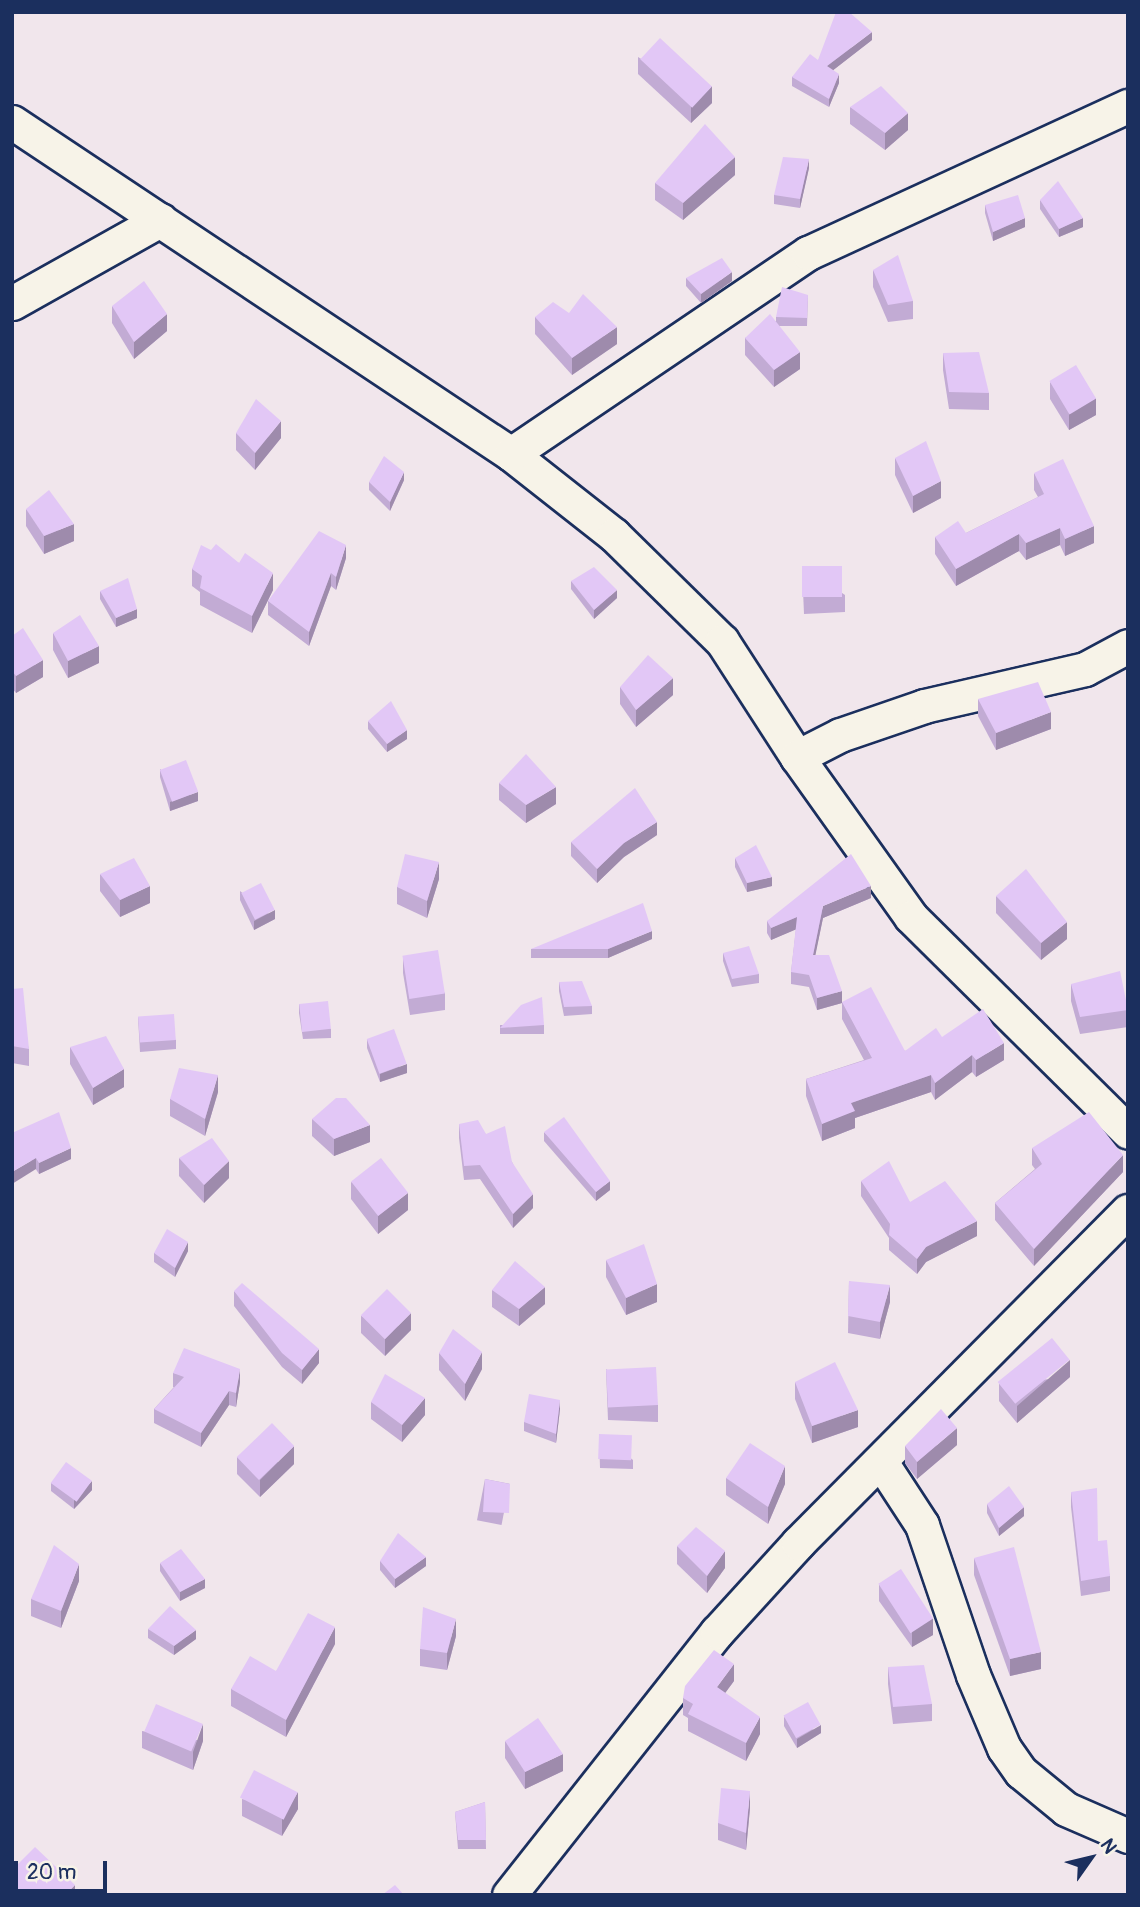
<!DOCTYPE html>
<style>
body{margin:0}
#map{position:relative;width:1140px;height:1907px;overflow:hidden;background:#f1e6ec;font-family:Pangolin,sans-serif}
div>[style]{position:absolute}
.roads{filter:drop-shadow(2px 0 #1b2f5e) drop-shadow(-2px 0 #1b2f5e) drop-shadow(0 2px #1b2f5e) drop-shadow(0 -2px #1b2f5e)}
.minor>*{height:33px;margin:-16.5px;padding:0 16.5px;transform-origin:16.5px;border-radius:16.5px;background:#f7f3e8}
.wall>*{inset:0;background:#c2abd4;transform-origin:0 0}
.shaded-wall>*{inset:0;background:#9e8bac}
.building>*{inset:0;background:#e2c7f6;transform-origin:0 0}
span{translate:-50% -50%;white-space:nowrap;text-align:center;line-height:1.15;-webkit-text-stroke:5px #f7f3e8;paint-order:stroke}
.frame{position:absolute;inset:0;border:14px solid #1b2f5e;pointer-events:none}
.north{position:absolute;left:1056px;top:1823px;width:70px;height:70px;-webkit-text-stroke:5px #f7f3e8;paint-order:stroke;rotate:56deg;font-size:19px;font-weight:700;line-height:28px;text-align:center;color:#1b2f5e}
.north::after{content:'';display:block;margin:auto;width:24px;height:32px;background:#1b2f5e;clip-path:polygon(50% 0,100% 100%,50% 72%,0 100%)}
.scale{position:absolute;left:14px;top:1861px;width:93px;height:32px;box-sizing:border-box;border:4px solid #1b2f5e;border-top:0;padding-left:9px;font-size:21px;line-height:24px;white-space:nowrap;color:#1b2f5e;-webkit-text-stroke:5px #f7f3e8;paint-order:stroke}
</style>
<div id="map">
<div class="roads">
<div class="minor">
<i style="left:12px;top:122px;width:599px;rotate:33.64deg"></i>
<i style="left:511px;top:454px;width:131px;rotate:38.2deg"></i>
<i style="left:614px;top:535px;width:151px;rotate:44.5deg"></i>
<i style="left:722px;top:641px;width:138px;rotate:57.1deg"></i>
<i style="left:797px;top:757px;width:196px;rotate:54.5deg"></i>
<i style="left:911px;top:917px;width:305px;rotate:44.7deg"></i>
<i style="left:12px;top:303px;width:170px;rotate:-29.3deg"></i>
<i style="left:511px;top:454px;width:359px;rotate:-34.1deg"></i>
<i style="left:808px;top:253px;width:352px;rotate:-24.7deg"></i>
<i style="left:797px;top:757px;width:48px;rotate:-27.1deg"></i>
<i style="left:840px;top:735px;width:89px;rotate:-19deg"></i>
<i style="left:924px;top:706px;width:165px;rotate:-12.9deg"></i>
<i style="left:1085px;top:669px;width:49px;rotate:-28.1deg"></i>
<i style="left:881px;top:1462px;width:75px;rotate:56.9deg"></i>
<i style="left:922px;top:1525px;width:158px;rotate:71.2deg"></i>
<i style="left:973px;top:1675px;width:79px;rotate:67deg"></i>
<i style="left:1004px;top:1748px;width:29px;rotate:55deg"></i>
<i style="left:1021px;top:1772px;width:58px;rotate:39.4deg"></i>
<i style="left:1066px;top:1809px;width:68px;rotate:23.5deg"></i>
<i style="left:509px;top:1895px;width:335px;rotate:-51.7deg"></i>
<i style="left:717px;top:1632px;width:120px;rotate:-47.7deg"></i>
<i style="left:798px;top:1543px;width:468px;rotate:-45.2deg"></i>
</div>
</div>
<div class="wall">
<i style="clip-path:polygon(872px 40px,833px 70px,839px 83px,829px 107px,792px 86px,792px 77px,818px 60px)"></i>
<i style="clip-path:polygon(638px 57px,712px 103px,691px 123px,638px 74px)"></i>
<i style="clip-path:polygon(850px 107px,908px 130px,885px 150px,850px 124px)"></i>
<i style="clip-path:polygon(809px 168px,800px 208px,774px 204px,774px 195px)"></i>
<i style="clip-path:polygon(735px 175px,683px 220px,655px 200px,655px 183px)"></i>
<i style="clip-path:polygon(1040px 200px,1083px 227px,1059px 237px,1040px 209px)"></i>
<i style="clip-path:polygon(985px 205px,1025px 227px,993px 241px,985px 213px)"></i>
<i style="clip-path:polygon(873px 270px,913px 301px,913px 319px,888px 322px,873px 287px)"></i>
<i style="clip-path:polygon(686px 278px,732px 281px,701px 303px,686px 286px)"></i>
<i style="clip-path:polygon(808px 295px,807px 326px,779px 326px,800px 369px,774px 387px,745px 355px,745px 338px,776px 321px,776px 317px)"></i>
<i style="clip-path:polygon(112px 306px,167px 331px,134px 359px,112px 323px)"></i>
<i style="clip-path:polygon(569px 313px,617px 344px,572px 375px,535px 334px,535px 317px)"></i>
<i style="clip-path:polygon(943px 353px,989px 393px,989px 410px,949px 409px,943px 370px)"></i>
<i style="clip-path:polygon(1050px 382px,1096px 415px,1069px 430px,1050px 399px)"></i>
<i style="clip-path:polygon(236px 433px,281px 438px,255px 470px,236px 450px)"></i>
<i style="clip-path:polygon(895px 458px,941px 498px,913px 513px,895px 475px)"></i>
<i style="clip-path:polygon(1034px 473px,1094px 543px,1065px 556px,1060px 545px,1026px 560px,1019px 551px,956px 586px,935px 554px,935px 537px,966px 533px,1038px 497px,1034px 490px)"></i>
<i style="clip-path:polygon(404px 480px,390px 511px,369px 490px,369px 482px)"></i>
<i style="clip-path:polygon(26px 509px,74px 541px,44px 554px,26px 526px)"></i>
<i style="clip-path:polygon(211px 550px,239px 563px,273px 590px,252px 633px,200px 605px,200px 592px,192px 586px,192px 569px)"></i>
<i style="clip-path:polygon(346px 558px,336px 590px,331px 586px,309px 646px,268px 615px,268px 601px)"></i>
<i style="clip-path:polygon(802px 566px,845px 595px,845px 612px,804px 614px)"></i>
<i style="clip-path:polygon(571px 581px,617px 598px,594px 619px,571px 589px)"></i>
<i style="clip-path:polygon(100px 591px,137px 618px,116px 627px,100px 599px)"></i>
<i style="clip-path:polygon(53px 633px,99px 663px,68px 678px,53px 650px)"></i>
<i style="clip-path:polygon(12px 636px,43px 677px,16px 693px,12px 688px)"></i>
<i style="clip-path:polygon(620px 687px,673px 695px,636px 727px,620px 704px)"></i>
<i style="clip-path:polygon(978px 699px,1051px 729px,996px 750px,978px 716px)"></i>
<i style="clip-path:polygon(368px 721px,407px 739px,387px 752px,368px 729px)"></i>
<i style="clip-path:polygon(160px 769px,198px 801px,170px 811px,160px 777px)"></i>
<i style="clip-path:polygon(499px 783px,556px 804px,526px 823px,499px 800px)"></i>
<i style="clip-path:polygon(657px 835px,624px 857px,597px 883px,571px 856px,571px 842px)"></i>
<i style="clip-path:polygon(735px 858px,772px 886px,747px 892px,735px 867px)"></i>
<i style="clip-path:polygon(100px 874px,150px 903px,120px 917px,100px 891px)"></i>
<i style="clip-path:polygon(439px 879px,427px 918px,397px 904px,397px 887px)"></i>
<i style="clip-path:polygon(240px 891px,275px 919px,254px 930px,240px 900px)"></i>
<i style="clip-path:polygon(996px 896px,1067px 939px,1041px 960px,996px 913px)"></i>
<i style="clip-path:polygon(871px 898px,823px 918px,815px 955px,842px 1003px,817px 1010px,809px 987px,791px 984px,791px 972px,796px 929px,771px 940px,767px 933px,767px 921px)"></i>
<i style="clip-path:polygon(652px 939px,608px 958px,531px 958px,531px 949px)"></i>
<i style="clip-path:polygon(723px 953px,759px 974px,759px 983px,732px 987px,723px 961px)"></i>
<i style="clip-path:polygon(403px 956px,445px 993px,445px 1010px,410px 1015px,403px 973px)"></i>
<i style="clip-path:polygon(559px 982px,592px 1006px,592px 1014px,564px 1016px,559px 991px)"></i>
<i style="clip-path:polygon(1071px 984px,1128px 1006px,1128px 1027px,1080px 1034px,1071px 1001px)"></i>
<i style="clip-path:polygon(12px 989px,29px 1049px,29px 1066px,12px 1063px)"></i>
<i style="clip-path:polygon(842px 1002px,905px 1051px,942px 1037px,1004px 1060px,976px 1077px,972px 1072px,935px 1100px,931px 1092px,855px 1118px,855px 1128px,822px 1141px,806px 1096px,806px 1079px,864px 1060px,842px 1019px)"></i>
<i style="clip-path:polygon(299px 1004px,331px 1029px,331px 1038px,303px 1039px,299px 1013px)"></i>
<i style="clip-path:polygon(138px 1017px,176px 1040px,176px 1049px,140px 1052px)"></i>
<i style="left:544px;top:1025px;width:9px;height:44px;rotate:90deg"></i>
<i style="clip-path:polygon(367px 1039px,407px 1073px,380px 1082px,367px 1048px)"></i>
<i style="clip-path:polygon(70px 1047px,124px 1087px,93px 1105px,70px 1064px)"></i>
<i style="clip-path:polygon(218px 1092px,205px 1136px,170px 1116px,170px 1099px)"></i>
<i style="clip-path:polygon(312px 1119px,370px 1142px,334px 1156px,312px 1136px)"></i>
<i style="clip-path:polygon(459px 1124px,486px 1134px,512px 1162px,533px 1208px,513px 1228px,480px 1179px,464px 1180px,459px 1138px)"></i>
<i style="clip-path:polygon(544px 1132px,610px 1190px,596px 1201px,544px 1141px)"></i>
<i style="clip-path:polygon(12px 1133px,71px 1159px,39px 1174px)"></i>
<i style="clip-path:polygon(1032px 1148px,1123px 1172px,1034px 1266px,995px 1220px,995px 1203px,1035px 1169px,1032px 1165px)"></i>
<i style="clip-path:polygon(179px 1158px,229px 1178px,204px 1203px,179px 1176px)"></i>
<i style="clip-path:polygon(861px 1181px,910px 1202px,977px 1236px,926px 1262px,917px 1274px,889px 1250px,889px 1238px,861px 1196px)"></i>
<i style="clip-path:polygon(351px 1182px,408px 1210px,378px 1234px,351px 1199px)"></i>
<i style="clip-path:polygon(188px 1251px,175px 1277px,154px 1262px,154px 1253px)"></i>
<i style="clip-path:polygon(606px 1260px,657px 1302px,626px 1315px,606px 1277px)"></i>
<i style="clip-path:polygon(849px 1281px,890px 1302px,880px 1339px,848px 1333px)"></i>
<i style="clip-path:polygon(492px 1290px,545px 1304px,519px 1326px,492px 1307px)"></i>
<i style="clip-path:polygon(234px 1291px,319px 1363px,302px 1384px,282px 1367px,234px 1306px)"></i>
<i style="clip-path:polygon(361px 1316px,411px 1330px,385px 1356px,361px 1333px)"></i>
<i style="clip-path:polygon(439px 1353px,482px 1369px,465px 1401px,439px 1370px)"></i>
<i style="clip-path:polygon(606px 1369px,658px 1405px,658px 1422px,608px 1420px)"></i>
<i style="clip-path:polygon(173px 1373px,240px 1382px,236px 1407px,229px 1405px,201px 1447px,154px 1423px,154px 1409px,174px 1387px,173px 1387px)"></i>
<i style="clip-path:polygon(1070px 1377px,1017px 1423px,999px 1401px,999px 1384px)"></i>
<i style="clip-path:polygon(795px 1382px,858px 1427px,812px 1443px,795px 1399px)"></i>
<i style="clip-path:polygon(371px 1402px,425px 1415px,402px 1442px,371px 1419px)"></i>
<i style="clip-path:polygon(560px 1409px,556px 1443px,524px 1431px,524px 1422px)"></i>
<i style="clip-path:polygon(599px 1434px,633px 1460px,633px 1469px,600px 1468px)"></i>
<i style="clip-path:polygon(957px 1445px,917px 1479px,905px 1463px,905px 1446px)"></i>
<i style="clip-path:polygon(237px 1457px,294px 1464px,260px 1497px,237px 1474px)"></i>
<i style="clip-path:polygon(726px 1478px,785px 1484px,768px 1524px,726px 1495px)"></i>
<i style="left:485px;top:1479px;width:25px;height:42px;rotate:11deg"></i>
<i style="clip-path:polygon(51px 1483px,92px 1490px,74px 1509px,51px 1491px)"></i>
<i style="clip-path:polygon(1071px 1492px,1098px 1541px,1110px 1576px,1110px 1591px,1081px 1596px,1071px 1507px)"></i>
<i style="clip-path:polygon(987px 1504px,1024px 1516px,999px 1536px,987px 1513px)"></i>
<i style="clip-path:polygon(677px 1546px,725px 1568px,707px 1593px,677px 1564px)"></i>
<i style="clip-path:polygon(974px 1558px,1041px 1669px,1010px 1676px,974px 1575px)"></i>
<i style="clip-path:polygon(380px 1561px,426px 1566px,395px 1588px,380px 1570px)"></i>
<i style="clip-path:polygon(160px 1563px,205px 1588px,180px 1601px,160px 1571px)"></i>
<i style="clip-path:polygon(79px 1581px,61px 1628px,31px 1616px,31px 1599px)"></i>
<i style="clip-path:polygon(879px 1584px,933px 1635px,912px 1647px,879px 1601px)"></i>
<i style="clip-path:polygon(148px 1629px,196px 1639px,174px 1655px,148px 1638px)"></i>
<i style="clip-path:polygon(456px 1636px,447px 1670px,420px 1666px,420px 1649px)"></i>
<i style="clip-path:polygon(335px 1644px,286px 1737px,231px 1706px,231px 1689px,276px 1671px)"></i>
<i style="clip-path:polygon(888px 1667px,932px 1704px,932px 1721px,893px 1724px,888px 1684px)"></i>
<i style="clip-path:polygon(734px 1681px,725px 1693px,760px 1734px,746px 1761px,688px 1731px,688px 1718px,683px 1715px,683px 1698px)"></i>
<i style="clip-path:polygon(784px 1717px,821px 1733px,797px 1748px,784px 1726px)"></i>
<i style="clip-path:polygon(142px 1731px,203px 1741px,193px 1770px,142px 1748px)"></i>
<i style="clip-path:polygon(505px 1741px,563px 1771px,525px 1789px,505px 1758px)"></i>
<i style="clip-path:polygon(242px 1799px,298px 1809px,282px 1836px,242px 1816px)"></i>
<i style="clip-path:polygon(485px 1802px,486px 1849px,458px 1849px,455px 1812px)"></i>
<i style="clip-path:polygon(750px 1808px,746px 1850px,718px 1840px,718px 1823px)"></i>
</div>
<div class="shaded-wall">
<i style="clip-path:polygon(872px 32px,872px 40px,827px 75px,827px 66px)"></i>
<i style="clip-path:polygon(839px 74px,839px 83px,829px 107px,829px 99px)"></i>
<i style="clip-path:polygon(712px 86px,712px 103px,691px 123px,691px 106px)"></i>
<i style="clip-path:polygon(908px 113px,908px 130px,885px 150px,885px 133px)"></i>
<i style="clip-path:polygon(735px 157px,735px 175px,683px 220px,683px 203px)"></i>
<i style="clip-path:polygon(809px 159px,809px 168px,800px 208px,800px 199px)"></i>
<i style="clip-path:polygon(1025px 218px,1025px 227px,993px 241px,993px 232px)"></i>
<i style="clip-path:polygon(1083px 218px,1083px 227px,1059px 237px,1059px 229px)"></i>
<i style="clip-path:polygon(732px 272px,732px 281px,701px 303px,701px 294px)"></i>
<i style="clip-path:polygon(167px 314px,167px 331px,134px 359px,134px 342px)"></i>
<i style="clip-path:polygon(617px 327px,617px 344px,572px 375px,572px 358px)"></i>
<i style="clip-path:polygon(800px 352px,800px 369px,774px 387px,774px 370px)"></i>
<i style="clip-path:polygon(1096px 398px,1096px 415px,1069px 430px,1069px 413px)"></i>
<i style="clip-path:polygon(281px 421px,281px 438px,255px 470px,255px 453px)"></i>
<i style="clip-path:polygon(404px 472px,404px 480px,390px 511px,390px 502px)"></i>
<i style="clip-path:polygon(941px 481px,941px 498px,913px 513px,913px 496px)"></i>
<i style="clip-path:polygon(74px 524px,74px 541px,44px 554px,44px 536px)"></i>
<i style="clip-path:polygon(1094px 526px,1094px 543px,1065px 556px,1065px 539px)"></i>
<i style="clip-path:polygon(1060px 528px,1060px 545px,1026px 560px,1026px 543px)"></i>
<i style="clip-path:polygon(1019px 534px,1019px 551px,956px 586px,956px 569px)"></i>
<i style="clip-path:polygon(346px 545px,346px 558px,336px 590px,336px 577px)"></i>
<i style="clip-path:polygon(273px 573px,273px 590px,252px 633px,252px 616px)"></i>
<i style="clip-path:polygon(331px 573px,331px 586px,309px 646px,309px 632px)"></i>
<i style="clip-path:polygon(617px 590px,617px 598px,594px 619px,594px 610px)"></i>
<i style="clip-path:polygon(137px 609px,137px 618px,116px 627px,116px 618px)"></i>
<i style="clip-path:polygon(99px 646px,99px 663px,68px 678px,68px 661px)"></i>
<i style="clip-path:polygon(43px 660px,43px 677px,16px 693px,16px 676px)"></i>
<i style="clip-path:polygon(673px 678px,673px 695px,636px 727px,636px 710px)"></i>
<i style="clip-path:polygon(1051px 712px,1051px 729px,996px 750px,996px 733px)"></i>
<i style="clip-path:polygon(407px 730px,407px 739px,387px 752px,387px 744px)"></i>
<i style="clip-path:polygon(556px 787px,556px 804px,526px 823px,526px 805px)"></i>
<i style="clip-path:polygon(198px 792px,198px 801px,170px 811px,170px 802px)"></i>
<i style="clip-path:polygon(657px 822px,657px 835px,624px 857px,597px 883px,597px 869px,624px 843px)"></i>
<i style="clip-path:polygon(439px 862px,439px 879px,427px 918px,427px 901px)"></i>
<i style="clip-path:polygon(772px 877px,772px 886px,747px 892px,747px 883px)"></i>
<i style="clip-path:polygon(150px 886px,150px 903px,120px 917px,120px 900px)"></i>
<i style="clip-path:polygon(871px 886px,871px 898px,823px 918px,813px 967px,813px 955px,823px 906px)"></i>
<i style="clip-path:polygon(275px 910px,275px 919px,254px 930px,254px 921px)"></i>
<i style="clip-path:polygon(797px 917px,797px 929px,771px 940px,771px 928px)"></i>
<i style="clip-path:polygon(1067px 922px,1067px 939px,1041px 960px,1041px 943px)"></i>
<i style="clip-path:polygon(652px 931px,652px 939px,608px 958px,608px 949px)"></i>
<i style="clip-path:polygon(842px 991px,842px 1003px,817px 1010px,817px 998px)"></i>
<i style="clip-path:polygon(1004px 1043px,1004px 1060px,976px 1077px,976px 1060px)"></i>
<i style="clip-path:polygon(972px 1055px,972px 1072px,935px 1100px,935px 1083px)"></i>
<i style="clip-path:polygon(407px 1064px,407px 1073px,380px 1082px,380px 1074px)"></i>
<i style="clip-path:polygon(124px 1069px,124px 1087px,93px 1105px,93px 1088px)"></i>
<i style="clip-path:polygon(218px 1075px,218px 1092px,205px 1136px,205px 1119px)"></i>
<i style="clip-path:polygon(931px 1075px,931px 1092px,855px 1118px,855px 1128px,822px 1141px,822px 1124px,851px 1103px)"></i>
<i style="clip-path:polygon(370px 1125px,370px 1142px,334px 1156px,334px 1139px)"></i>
<i style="clip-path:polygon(71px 1148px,71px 1159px,39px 1174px,39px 1163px)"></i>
<i style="clip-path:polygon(1123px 1155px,1123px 1172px,1034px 1266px,1034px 1249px)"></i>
<i style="clip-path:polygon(36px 1158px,36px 1169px,12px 1184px,12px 1172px)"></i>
<i style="clip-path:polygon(229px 1161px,229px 1178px,204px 1203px,204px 1185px)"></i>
<i style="clip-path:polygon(610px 1181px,610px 1190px,596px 1201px,596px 1192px)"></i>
<i style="clip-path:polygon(408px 1193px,408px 1210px,378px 1234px,378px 1216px)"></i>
<i style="clip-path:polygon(533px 1194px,533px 1208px,513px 1228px,513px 1214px)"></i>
<i style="clip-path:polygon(977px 1221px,977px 1236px,926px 1262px,917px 1274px,917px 1259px,926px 1247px)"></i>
<i style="clip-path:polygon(188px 1242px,188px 1251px,175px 1277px,175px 1268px)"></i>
<i style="clip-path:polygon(657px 1284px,657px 1302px,626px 1315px,626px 1298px)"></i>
<i style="clip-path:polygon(890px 1285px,890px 1302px,880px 1339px,880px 1322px)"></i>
<i style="clip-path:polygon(545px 1287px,545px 1304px,519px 1326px,519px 1309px)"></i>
<i style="clip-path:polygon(411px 1313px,411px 1330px,385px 1356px,385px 1339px)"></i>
<i style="clip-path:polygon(319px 1349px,319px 1363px,302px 1384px,302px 1370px)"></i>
<i style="clip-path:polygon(482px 1352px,482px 1369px,465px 1401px,465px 1384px)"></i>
<i style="clip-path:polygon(1070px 1360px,1070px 1377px,1017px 1423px,1017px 1406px)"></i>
<i style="clip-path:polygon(240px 1369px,240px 1382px,236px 1407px,236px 1393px)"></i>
<i style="clip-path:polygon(229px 1391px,229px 1405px,201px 1447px,201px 1433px)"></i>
<i style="clip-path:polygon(425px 1398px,425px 1415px,402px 1442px,402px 1425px)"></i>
<i style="clip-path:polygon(560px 1400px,560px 1409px,556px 1443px,556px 1434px)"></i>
<i style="clip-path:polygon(858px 1410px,858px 1427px,812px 1443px,812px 1426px)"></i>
<i style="clip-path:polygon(957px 1428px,957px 1445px,917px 1479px,917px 1462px)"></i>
<i style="clip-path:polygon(294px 1446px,294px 1464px,260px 1497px,260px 1480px)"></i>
<i style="clip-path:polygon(785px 1466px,785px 1484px,768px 1524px,768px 1507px)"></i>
<i style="clip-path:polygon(92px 1481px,92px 1490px,74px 1509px,74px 1500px)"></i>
<i style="clip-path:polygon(1024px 1507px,1024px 1516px,999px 1536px,999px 1528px)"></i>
<i style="clip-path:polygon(725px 1551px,725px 1568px,707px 1593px,707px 1576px)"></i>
<i style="clip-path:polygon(426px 1557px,426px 1566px,395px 1588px,395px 1579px)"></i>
<i style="clip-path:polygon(79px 1564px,79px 1581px,61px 1628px,61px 1611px)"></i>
<i style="clip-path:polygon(205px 1579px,205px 1588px,180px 1601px,180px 1592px)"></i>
<i style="clip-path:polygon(933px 1618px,933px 1635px,912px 1647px,912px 1630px)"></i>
<i style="clip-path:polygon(456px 1619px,456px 1636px,447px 1670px,447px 1653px)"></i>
<i style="clip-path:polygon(335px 1627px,335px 1644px,286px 1737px,286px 1720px)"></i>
<i style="clip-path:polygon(196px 1630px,196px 1639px,174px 1655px,174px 1646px)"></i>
<i style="clip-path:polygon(1041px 1652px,1041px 1669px,1010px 1676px,1010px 1659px)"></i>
<i style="clip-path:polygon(734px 1664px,734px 1681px,717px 1704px,717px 1687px)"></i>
<i style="clip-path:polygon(760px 1717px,760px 1734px,746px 1761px,746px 1743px)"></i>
<i style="clip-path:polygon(203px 1724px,203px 1741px,193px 1770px,193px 1752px)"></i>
<i style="clip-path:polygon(821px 1725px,821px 1733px,797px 1748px,797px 1739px)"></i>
<i style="clip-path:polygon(563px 1754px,563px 1771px,525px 1789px,525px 1772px)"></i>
<i style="clip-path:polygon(750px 1791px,750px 1808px,746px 1850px,746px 1833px)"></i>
<i style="clip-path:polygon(298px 1792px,298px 1809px,282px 1836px,282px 1819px)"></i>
<i style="clip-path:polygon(75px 1885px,75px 1895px,65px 1895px)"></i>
</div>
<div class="building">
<i style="clip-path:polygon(836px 12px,849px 12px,872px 32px,827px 66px,839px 74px,829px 99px,792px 77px,810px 54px,818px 60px)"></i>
<i style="left:660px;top:38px;width:71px;height:29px;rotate:43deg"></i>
<i style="clip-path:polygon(881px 86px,908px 113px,885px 133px,850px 107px)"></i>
<i style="clip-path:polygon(705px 124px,735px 157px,683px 203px,655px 183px)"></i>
<i style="clip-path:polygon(783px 157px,809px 159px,800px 199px,774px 195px)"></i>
<i style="clip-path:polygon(1058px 181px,1083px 218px,1059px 229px,1040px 200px)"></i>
<i style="clip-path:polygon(1018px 195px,1025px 218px,993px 232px,985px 205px)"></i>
<i style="clip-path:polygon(898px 255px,913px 301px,888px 305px,873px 270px)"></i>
<i style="clip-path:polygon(722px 258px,732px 272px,701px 294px,686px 278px)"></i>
<i style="clip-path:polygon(144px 281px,167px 314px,134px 342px,112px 306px)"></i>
<i style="clip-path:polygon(782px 287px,808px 295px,807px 318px,776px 317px)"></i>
<i style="clip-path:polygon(583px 294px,617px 327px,572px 358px,535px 317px,553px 302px,569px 313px)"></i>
<i style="clip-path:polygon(770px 314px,800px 352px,774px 370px,745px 338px)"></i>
<i style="clip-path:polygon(979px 352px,989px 393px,949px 392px,943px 353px)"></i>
<i style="left:1076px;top:365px;width:39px;height:31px;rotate:59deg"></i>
<i style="clip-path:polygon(256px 399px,281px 421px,255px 453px,236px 433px)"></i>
<i style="clip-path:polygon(926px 441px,941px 481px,913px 496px,895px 458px)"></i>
<i style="clip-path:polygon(384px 456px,404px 472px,390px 502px,369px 482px)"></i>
<i style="clip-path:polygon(1063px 459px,1094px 526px,1065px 539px,1060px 528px,1026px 543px,1019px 534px,956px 569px,935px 537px,958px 521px,966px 533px,1044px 494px,1034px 473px)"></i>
<i style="clip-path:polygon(49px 490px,74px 524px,44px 536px,26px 509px)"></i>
<i style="clip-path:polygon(319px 531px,346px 545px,336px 577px,331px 573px,309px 632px,268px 601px)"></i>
<i style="clip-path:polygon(216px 544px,239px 563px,245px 553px,273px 573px,252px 616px,200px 588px,202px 576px,192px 569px,201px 545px,211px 550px)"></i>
<i style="left:802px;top:566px;width:40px;height:31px"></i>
<i style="clip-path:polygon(594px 567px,617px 590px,594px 610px,571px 581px)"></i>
<i style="clip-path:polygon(128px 578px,137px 609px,116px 618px,100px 591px)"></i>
<i style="clip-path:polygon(80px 615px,99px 646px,68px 661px,53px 633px)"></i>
<i style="clip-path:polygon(23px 628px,43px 660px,16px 676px,12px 671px,12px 636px)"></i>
<i style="clip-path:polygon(648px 655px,673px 678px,636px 710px,620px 687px)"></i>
<i style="clip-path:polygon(1038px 682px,1051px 712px,996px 733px,978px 699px)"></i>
<i style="clip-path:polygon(391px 701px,407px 730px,387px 744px,368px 721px)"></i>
<i style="clip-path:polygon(526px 754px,556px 787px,526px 805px,499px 783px)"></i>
<i style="left:186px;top:760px;width:34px;height:28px;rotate:69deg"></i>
<i style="clip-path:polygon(635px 788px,657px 822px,624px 843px,597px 869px,571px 842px)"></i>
<i style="clip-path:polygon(756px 845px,772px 877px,747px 883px,735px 858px)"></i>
<i style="clip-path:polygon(405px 854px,439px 862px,427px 901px,397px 887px)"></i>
<i style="clip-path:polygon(851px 854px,871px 886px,823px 906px,813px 955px,829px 955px,842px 991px,817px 998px,809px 975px,791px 972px,797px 917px,771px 928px,767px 921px)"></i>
<i style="clip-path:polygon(134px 858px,150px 886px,120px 900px,100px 874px)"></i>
<i style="clip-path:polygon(1026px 869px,1067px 922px,1041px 943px,996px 896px)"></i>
<i style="left:261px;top:883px;width:30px;height:22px;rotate:63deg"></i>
<i style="clip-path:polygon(643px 903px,652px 931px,608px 949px,531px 949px)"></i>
<i style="clip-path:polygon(749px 946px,759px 974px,732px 979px,723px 953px)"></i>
<i style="left:438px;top:950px;width:44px;height:36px;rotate:81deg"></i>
<i style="clip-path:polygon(1120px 971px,1128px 1010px,1080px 1017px,1071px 984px)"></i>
<i style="clip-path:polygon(582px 981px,592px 1006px,564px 1007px,559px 982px)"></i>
<i style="clip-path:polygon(871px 987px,905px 1051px,936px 1028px,942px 1037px,983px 1009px,1004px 1043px,976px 1060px,972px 1055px,935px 1083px,931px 1075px,851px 1103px,855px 1111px,822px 1124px,806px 1079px,872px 1058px,842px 1002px)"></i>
<i style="clip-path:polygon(23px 988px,29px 1049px,12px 1046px,12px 989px)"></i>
<i style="clip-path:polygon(542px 997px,544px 1025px,500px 1028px,521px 1005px)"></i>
<i style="left:328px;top:1001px;width:28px;height:29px;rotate:84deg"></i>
<i style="left:174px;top:1014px;width:26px;height:36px;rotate:86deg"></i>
<i style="left:394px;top:1029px;width:37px;height:29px;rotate:70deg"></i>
<i style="clip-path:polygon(106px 1036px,124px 1069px,93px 1088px,70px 1047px)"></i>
<i style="clip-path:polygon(179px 1068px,218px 1075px,205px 1119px,170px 1099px)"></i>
<i style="clip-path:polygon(336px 1098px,346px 1098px,370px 1125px,334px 1139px,312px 1119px)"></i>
<i style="clip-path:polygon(59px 1112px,71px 1148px,39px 1163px,36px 1158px,12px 1172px,12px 1133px)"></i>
<i style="clip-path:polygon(1089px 1112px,1123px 1155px,1034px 1249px,995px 1203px,1042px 1164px,1032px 1148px)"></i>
<i style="clip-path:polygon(564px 1117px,610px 1181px,596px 1192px,544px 1132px)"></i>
<i style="clip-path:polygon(478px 1120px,486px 1134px,505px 1126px,512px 1162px,533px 1194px,513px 1214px,480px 1165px,464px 1166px,459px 1124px)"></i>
<i style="clip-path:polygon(212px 1138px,229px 1161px,204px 1185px,179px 1158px)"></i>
<i style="left:381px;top:1158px;width:44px;height:38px;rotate:52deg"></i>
<i style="clip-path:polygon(889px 1161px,910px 1202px,945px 1181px,977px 1221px,926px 1247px,917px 1259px,889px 1235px,890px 1224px,861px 1181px)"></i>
<i style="clip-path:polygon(167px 1229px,188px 1242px,175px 1268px,154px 1253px)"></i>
<i style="clip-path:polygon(644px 1244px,657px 1284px,626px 1298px,606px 1260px)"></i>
<i style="clip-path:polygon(515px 1261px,545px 1287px,519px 1309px,492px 1290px)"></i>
<i style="clip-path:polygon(849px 1281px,890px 1285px,880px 1322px,848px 1316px)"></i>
<i style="clip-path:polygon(242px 1283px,319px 1349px,302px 1370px,282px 1353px,234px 1291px)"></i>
<i style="left:387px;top:1289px;width:34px;height:37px;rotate:45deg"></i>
<i style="clip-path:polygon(453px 1329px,482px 1352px,465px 1384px,439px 1353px)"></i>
<i style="left:1052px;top:1338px;width:28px;height:70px;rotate:51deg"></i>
<i style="clip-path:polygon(184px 1348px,240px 1369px,236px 1393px,229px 1391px,201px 1433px,154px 1409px,184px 1377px,173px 1373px)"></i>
<i style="clip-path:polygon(835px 1362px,858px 1410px,812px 1426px,795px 1382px)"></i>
<i style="left:656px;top:1367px;width:38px;height:50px;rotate:87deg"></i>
<i style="clip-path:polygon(385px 1374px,425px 1398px,402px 1425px,371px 1402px)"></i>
<i style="clip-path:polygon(529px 1394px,560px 1400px,556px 1434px,524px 1422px)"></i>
<i style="clip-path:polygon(941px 1409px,957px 1428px,917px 1462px,905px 1446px)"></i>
<i style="left:272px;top:1423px;width:32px;height:49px;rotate:46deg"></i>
<i style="left:599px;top:1434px;width:33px;height:25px;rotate:2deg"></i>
<i style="clip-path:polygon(750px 1443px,785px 1466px,768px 1507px,726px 1478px)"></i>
<i style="left:66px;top:1462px;width:32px;height:26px;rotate:36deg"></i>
<i style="clip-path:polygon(485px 1479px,510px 1484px,509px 1513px,483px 1512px)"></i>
<i style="clip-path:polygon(1009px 1486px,1024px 1507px,999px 1528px,987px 1504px)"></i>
<i style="clip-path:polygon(1097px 1488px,1098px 1541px,1107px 1540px,1110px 1576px,1081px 1581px,1071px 1492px)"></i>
<i style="clip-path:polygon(696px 1527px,725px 1551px,707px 1576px,677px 1546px)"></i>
<i style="clip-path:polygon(398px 1533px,426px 1557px,395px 1579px,380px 1561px)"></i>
<i style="clip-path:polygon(54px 1545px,79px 1564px,61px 1611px,31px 1599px)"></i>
<i style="clip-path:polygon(1014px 1547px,1041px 1652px,1010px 1659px,974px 1558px)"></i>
<i style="clip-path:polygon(181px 1549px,205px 1579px,180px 1592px,160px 1563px)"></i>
<i style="left:901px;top:1569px;width:59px;height:27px;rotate:57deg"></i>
<i style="clip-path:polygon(170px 1606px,196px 1630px,174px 1646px,148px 1629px)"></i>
<i style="clip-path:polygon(423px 1607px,456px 1619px,447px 1653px,420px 1649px)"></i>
<i style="clip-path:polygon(308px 1613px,335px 1627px,286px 1720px,231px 1689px,250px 1656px,276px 1671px)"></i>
<i style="clip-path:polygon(714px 1650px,734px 1664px,717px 1687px,760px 1717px,746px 1743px,688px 1714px,693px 1704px,683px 1698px,685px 1686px)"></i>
<i style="clip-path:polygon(924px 1665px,932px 1704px,893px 1707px,888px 1667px)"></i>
<i style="left:808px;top:1702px;width:26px;height:28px;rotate:61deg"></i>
<i style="left:156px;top:1704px;width:51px;height:30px;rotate:23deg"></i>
<i style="clip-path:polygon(538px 1718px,563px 1754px,525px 1772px,505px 1741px)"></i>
<i style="left:254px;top:1770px;width:49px;height:31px;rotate:27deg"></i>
<i style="clip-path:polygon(721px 1788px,750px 1791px,746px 1833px,718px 1823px)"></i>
<i style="clip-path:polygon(485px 1802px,486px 1840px,458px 1840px,455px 1812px)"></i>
<i style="clip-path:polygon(35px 1847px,75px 1885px,65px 1895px,12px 1895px,12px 1870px)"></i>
<i style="clip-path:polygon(395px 1885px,404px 1895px,382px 1895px)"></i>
</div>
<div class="frame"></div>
<div class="north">N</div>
<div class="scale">20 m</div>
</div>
